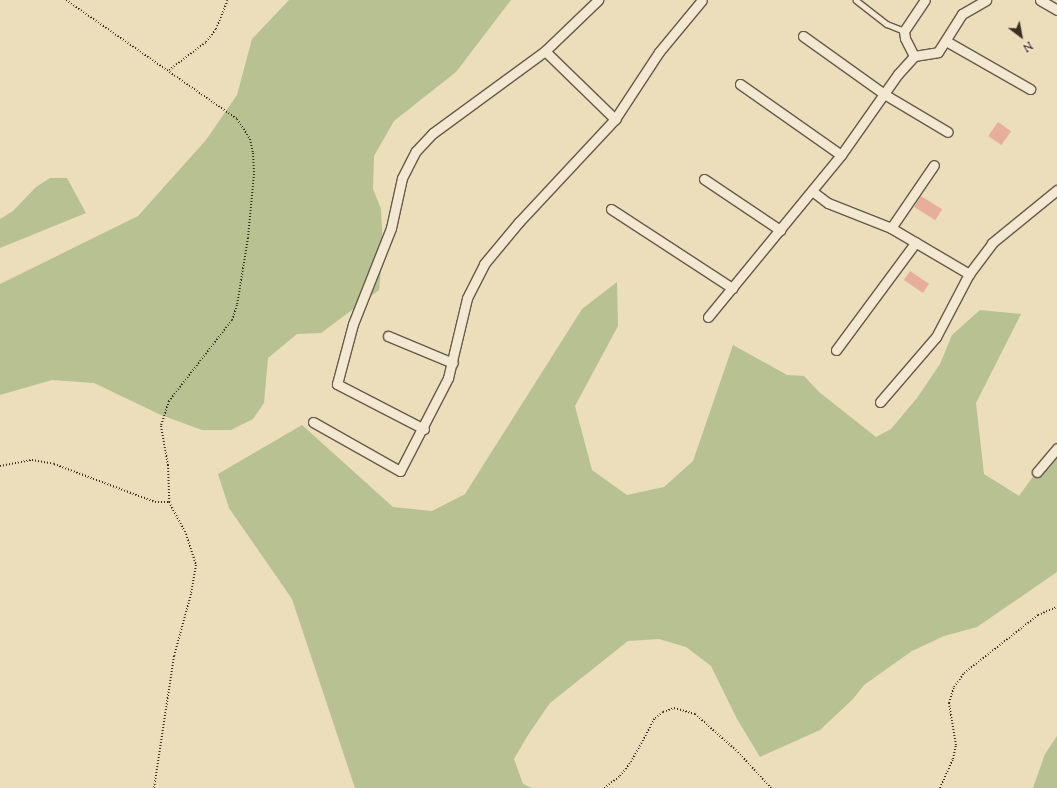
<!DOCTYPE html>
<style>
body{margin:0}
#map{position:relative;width:1057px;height:788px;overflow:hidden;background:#ecddbb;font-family:"Sorts Mill Goudy",serif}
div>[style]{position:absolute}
.green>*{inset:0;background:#b7c191}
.building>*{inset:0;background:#e7af9b;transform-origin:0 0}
.path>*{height:2px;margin-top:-1px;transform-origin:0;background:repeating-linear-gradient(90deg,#3a2f23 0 1px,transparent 0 3px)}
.roads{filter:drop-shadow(1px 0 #665a49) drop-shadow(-1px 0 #665a49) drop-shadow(0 1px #665a49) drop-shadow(0 -1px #665a49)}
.lane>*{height:4.5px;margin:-2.25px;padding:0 2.25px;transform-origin:2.25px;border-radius:2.25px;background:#f3e9d3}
.street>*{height:9px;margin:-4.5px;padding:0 4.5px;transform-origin:4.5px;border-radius:4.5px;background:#f3e9d3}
span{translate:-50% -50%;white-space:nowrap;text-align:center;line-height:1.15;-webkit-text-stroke:4px #f3e9d3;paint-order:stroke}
.north{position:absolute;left:1001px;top:16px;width:40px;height:40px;-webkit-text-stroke:3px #f3e9d3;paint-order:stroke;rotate:148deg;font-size:11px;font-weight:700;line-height:16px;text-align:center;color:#3a2f23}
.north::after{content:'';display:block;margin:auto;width:14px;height:18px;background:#3a2f23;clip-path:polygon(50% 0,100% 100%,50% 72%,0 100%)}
</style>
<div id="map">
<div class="green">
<i style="clip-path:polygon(289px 0,511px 0,456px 72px,394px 121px,374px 156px,373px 189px,381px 209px,383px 249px,379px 290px,321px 333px,297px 334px,268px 358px,264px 403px,253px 419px,231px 430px,202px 430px,161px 415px,94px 383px,52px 380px,0 395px,0 284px,138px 216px,206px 140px,237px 95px,252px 39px)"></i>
<i style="clip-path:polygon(50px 178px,67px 178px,86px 213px,0 248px,0 219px,13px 211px,36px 187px)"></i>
<i style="clip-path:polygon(617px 282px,618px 326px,575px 406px,592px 470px,627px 495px,664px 487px,693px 461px,733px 345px,787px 375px,804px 376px,819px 392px,876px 437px,891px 429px,917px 398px,940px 364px,952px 335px,980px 310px,1021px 314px,976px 403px,984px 474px,1019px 496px,1057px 443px,1057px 572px,977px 627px,944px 636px,912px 651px,864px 685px,853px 699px,820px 730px,760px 757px,737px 719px,711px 666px,686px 647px,659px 639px,628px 641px,550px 703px,528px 735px,514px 759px,523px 784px,532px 788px,355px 788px,292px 599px,229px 508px,218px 474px,302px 425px,393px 507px,432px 511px,465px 494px,582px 309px)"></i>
<i style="clip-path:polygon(1057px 736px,1057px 788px,1033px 788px,1045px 754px)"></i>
</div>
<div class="building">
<i style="left:998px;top:122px;width:16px;height:17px;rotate:35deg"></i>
<i style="left:921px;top:196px;width:25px;height:13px;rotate:32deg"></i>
<i style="left:910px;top:271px;width:23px;height:11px;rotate:34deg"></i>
</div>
<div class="path">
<i style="left:66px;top:0;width:208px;rotate:34.8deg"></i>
<i style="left:237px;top:119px;width:24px;rotate:57deg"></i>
<i style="left:250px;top:139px;width:14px;rotate:78deg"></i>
<i style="left:253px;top:153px;width:21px;rotate:87deg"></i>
<i style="left:254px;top:174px;width:64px;rotate:95.4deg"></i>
<i style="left:248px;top:238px;width:68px;rotate:99.3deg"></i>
<i style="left:237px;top:305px;width:16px;rotate:108deg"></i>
<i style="left:232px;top:320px;width:103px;rotate:127.9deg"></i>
<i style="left:169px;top:401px;width:26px;rotate:108deg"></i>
<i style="left:161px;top:426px;width:40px;rotate:80deg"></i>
<i style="left:168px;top:465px;width:37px;rotate:88deg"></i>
<i style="left:169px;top:502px;width:36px;rotate:62deg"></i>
<i style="left:186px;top:534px;width:33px;rotate:72deg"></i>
<i style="left:196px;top:565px;width:29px;rotate:100deg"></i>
<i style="left:191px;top:594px;width:64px;rotate:105.3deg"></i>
<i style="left:174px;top:656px;width:134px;rotate:98.6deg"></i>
<i style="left:169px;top:70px;width:46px;rotate:-37.1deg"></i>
<i style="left:206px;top:42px;width:16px;rotate:-52deg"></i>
<i style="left:216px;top:29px;width:31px;rotate:-68deg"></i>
<i style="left:0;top:466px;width:33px;rotate:-11deg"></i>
<i style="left:32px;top:460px;width:22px;rotate:10deg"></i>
<i style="left:54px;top:464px;width:108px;rotate:20.6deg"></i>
<i style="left:155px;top:502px;width:14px"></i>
<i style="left:604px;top:788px;width:20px;rotate:-37deg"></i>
<i style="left:620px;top:776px;width:18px;rotate:-52deg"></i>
<i style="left:631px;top:762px;width:50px;rotate:-61.4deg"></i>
<i style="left:655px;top:718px;width:10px;rotate:-37deg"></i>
<i style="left:663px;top:712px;width:12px;rotate:-20deg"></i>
<i style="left:674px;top:708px;width:22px;rotate:16deg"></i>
<i style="left:695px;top:714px;width:57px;rotate:41.5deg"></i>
<i style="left:738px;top:752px;width:49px;rotate:47.5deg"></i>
<i style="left:940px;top:788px;width:32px;rotate:-66deg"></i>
<i style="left:953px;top:759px;width:14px;rotate:-78deg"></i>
<i style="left:956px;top:745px;width:43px;rotate:-99.5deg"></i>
<i style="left:949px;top:703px;width:17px;rotate:-73deg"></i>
<i style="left:954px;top:687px;width:17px;rotate:-54deg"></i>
<i style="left:964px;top:673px;width:94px;rotate:-38.1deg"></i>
<i style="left:1038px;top:615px;width:21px;rotate:-23deg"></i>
</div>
<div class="roads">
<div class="lane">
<i style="left:856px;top:0;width:39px;rotate:38deg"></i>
<i style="left:887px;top:24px;width:18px;rotate:22deg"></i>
</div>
<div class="street">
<i style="left:1040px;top:0;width:20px;rotate:30deg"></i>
<i style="left:803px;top:36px;width:100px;rotate:35.6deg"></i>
<i style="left:884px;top:94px;width:74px;rotate:30.7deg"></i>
<i style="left:946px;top:41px;width:97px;rotate:29.7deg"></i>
<i style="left:545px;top:51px;width:98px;rotate:44.2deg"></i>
<i style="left:914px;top:56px;width:20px;rotate:-117deg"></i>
<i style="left:905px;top:38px;width:7px;rotate:-98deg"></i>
<i style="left:904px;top:31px;width:37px;rotate:-56deg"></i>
<i style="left:740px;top:84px;width:123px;rotate:35.1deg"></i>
<i style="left:704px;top:179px;width:92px;rotate:33.9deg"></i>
<i style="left:812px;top:191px;width:20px;rotate:37deg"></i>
<i style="left:828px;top:203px;width:68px;rotate:21.6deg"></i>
<i style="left:891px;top:228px;width:91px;rotate:30.5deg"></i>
<i style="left:611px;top:209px;width:145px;rotate:33.1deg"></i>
<i style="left:891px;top:228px;width:76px;rotate:-55.7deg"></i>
<i style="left:708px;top:317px;width:210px;rotate:-50.6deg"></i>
<i style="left:841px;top:155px;width:99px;rotate:-54.9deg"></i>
<i style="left:898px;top:74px;width:24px;rotate:-48deg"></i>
<i style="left:914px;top:56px;width:24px;rotate:-9deg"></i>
<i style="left:938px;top:52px;width:45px;rotate:-57.7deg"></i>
<i style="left:962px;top:14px;width:28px;rotate:-30deg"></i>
<i style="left:388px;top:336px;width:70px;rotate:22.6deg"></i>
<i style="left:836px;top:350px;width:134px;rotate:-53.5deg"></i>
<i style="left:880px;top:402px;width:86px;rotate:-49.3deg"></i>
<i style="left:936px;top:337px;width:71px;rotate:-62.4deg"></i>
<i style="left:969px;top:274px;width:39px;rotate:-53deg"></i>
<i style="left:992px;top:243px;width:84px;rotate:-39.2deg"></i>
<i style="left:313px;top:422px;width:100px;rotate:29.4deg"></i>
<i style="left:400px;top:471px;width:105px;rotate:-62.7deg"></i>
<i style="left:448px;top:378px;width:82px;rotate:-76.6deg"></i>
<i style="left:467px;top:298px;width:38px;rotate:-63deg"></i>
<i style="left:484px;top:264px;width:55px;rotate:-50.2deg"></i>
<i style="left:519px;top:222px;width:141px;rotate:-47deg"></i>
<i style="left:615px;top:119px;width:80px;rotate:-56.7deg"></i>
<i style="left:659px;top:52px;width:67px;rotate:-50.4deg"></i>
<i style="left:424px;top:429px;width:98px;rotate:-152.7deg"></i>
<i style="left:337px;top:384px;width:62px;rotate:-75.1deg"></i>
<i style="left:353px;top:324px;width:103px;rotate:-68.4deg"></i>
<i style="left:391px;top:228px;width:51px;rotate:-77.6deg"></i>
<i style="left:402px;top:178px;width:30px;rotate:-63deg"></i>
<i style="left:416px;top:151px;width:25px;rotate:-47deg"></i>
<i style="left:433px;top:133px;width:139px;rotate:-36.2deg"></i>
<i style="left:545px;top:51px;width:74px;rotate:-43.9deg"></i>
<i style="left:1037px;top:472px;width:31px;rotate:-50deg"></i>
</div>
</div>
<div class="north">N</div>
</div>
